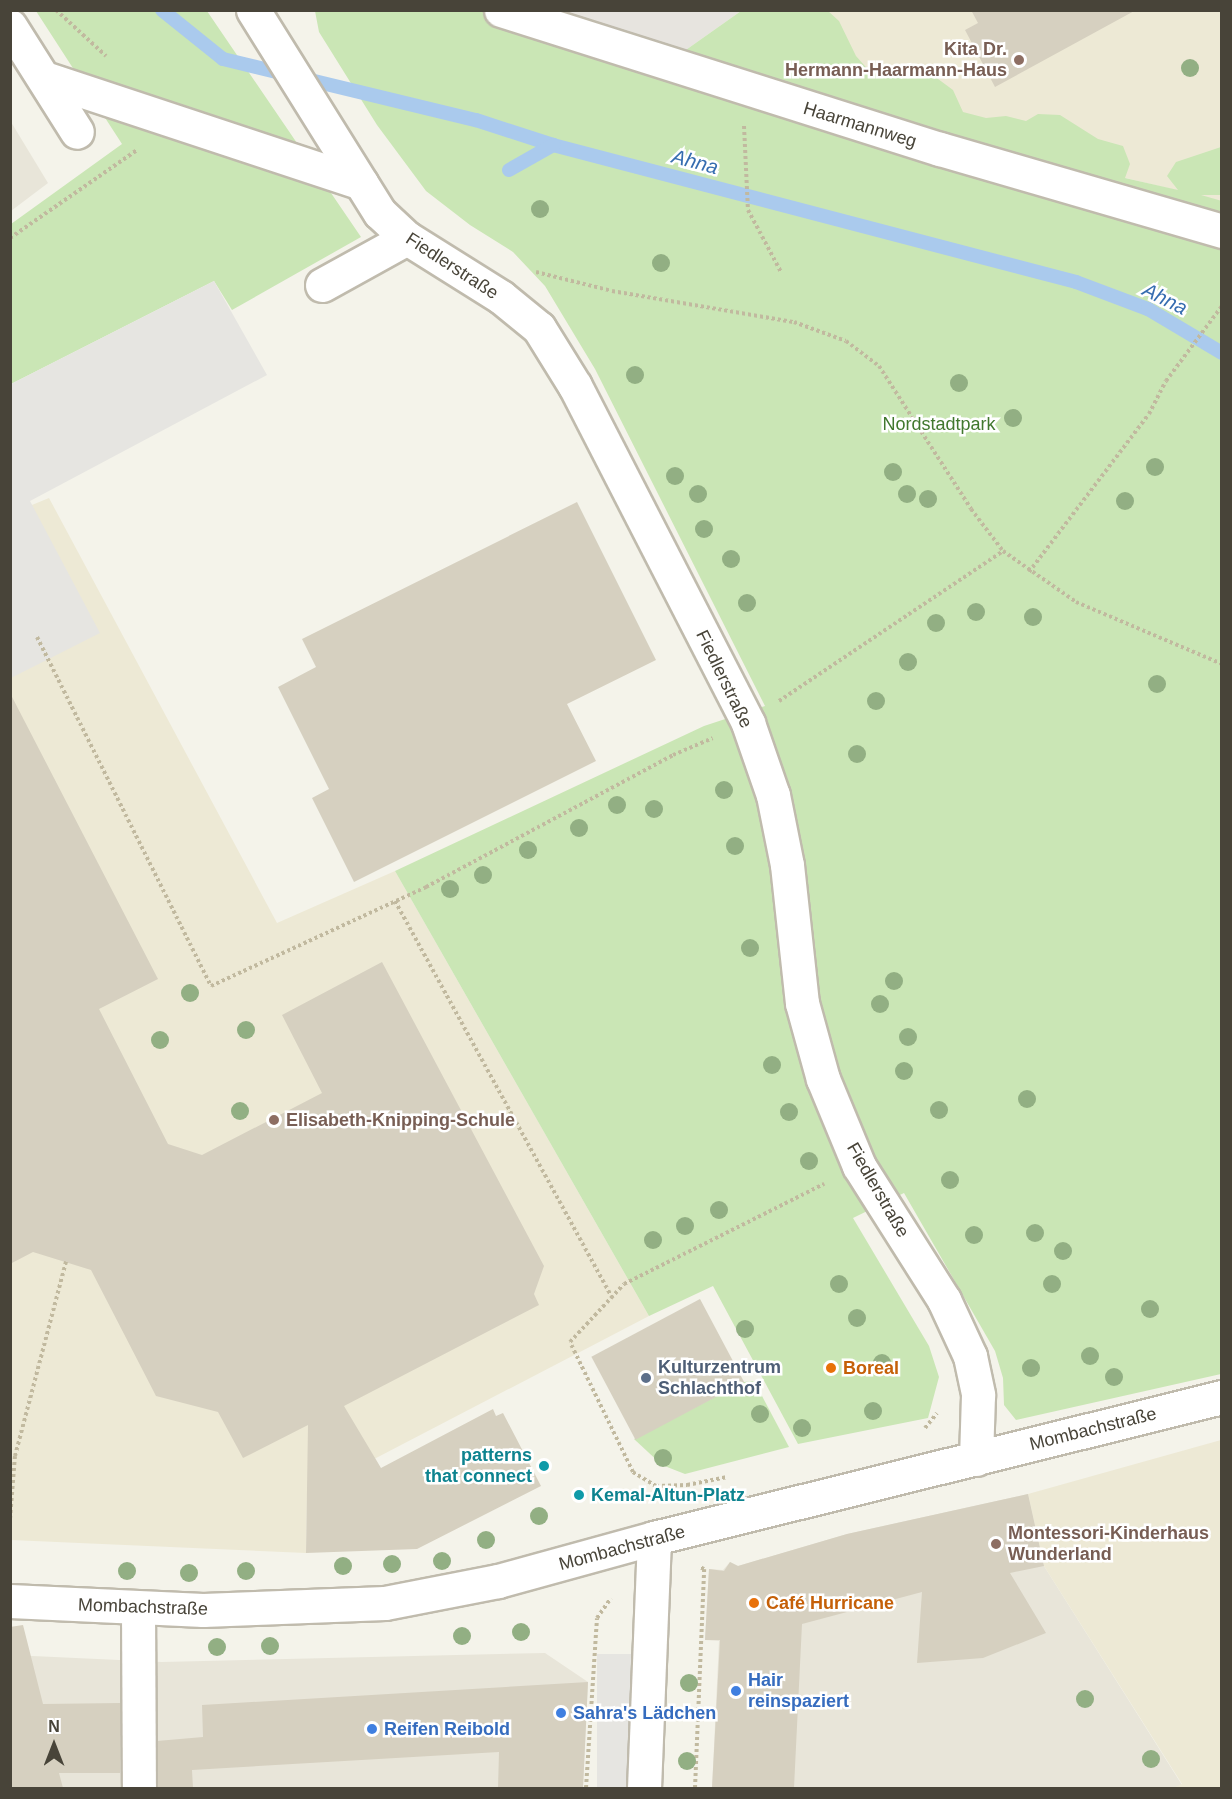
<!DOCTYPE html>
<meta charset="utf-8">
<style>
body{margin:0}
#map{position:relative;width:1232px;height:1799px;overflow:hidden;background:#f4f3ea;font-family:Arial,sans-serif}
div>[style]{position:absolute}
.residential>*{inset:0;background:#e8e5d9}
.industrial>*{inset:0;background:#e7e4df}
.education>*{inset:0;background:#ede9d5}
.green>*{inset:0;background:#cae6b5}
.parking>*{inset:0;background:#e6e5e1;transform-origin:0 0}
.stream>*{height:14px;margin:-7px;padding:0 7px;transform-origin:7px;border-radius:7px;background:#aacaed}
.building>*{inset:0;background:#d6d0c0;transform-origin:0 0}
.path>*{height:4px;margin-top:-2px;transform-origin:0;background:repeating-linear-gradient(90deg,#c1b99f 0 3px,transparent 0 6px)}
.roads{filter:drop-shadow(2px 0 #c0bbad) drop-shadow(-2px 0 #c0bbad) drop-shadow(0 2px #c0bbad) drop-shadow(0 -2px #c0bbad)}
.minor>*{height:33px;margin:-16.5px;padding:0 16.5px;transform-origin:16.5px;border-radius:16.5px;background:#fff}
.trees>*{width:18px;height:18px;margin:-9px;border-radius:50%;background:#92af83}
.dots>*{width:16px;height:16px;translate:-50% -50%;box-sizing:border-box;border:3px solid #fff;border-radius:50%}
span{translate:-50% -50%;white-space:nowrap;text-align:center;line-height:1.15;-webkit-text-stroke:5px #fff;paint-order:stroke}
.education-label{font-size:18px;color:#785e54;font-weight:700}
.right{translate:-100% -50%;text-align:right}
.left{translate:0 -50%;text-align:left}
.street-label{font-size:18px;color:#484439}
.park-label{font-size:18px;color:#41782e}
.service-label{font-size:18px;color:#4e5e75;font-weight:700}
.food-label{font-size:18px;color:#c56008;font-weight:700}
.culture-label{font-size:18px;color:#0d838f;font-weight:700}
.shop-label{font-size:18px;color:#366cbe;font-weight:700}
.water-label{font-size:20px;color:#366db0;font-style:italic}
.frame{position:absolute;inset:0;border:12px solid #484439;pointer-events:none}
.north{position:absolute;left:24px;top:1715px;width:60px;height:60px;-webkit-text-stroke:4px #fff;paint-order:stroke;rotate:0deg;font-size:16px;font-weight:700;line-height:24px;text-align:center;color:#484439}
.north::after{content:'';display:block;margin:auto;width:21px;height:27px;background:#484439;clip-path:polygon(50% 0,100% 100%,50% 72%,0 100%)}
</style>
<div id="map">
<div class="residential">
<i style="clip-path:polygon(11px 122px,48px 183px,11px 211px)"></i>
<i style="clip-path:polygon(1028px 1494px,1044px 1566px,1182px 1785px,1173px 1788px,712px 1788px,719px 1641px,705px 1640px,709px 1569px,723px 1570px,730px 1562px,738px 1566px,847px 1534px)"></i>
<i style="clip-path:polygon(545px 1653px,588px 1682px,583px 1788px,11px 1788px,11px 1655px,162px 1662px)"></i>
</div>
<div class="industrial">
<i style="clip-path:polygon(556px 11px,741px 11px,683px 52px)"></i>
</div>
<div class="education">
<i style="clip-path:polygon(776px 11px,1221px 11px,1221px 201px,944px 134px)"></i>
<i style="clip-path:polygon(49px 498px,277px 923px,395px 871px,649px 1316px,307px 1494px,306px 1553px,11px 1540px,10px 514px)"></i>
<i style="clip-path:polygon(1221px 1440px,1221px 1788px,1173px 1788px,1182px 1784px,1044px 1566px,1028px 1494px)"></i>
</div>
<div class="green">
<i style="clip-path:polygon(36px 11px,207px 11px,361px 237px,232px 310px,214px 281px,11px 384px,11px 224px,122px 144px)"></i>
<i style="clip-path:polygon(315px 11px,556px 11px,683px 52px,741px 11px,828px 11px,839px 21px,856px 56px,872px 74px,906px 78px,934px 76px,953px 90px,963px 112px,986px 118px,1006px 116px,1026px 121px,1038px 114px,1060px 115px,1098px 139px,1123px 146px,1130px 164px,1125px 178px,1178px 190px,1167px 176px,1176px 162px,1221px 147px,1221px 195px,1201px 195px,1222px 201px,1221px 1374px,1016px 1420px,1004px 1405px,1003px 1378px,995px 1351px,904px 1193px,853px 1218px,929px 1346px,939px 1377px,928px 1418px,798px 1444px,713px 1286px,649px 1316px,395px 871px,704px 726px,765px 706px,595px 369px,545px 286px,513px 252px,470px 225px,426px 191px,377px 125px,319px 32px)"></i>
<i style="clip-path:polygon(754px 1381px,789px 1447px,685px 1474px,662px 1465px,634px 1439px,744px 1382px)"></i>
</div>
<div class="parking">
<i style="clip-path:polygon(214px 281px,267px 375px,30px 501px,100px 633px,11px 678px,11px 384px)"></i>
<i style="left:597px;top:1654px;width:52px;height:134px"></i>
</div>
<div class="stream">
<i style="left:162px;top:10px;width:78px;rotate:38.8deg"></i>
<i style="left:223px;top:59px;width:260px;rotate:13.6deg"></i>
<i style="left:476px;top:120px;width:81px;rotate:18deg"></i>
<i style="left:553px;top:145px;width:541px;rotate:14.68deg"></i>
<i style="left:1076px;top:282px;width:77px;rotate:20.6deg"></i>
<i style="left:1148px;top:309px;width:86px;rotate:30.7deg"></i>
<i style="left:509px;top:170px;width:51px;rotate:-29.6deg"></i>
</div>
<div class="building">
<i style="clip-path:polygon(971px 10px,1136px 10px,995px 87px,965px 30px,978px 23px)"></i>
<i style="clip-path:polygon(577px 502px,656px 660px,567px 704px,596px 761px,354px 882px,312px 798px,329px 789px,278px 687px,316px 667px,302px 639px)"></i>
<i style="clip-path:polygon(10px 693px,158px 979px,99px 1009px,168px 1144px,202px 1155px,322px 1093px,282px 1015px,382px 962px,544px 1266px,534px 1294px,539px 1305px,344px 1406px,381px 1468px,493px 1409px,496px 1416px,503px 1413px,541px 1486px,417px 1549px,306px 1553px,308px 1425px,243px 1458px,218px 1412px,156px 1396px,91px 1270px,33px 1252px,10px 1264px)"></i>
<i style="left:700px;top:1299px;width:94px;height:123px;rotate:62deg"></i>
<i style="clip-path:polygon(1028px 1494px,1044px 1566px,1010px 1573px,1046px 1633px,983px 1658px,917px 1663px,922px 1592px,802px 1624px,794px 1788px,712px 1788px,720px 1640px,705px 1640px,709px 1569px,724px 1571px,730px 1562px,738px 1566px,847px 1534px)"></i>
<i style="clip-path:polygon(23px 1625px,43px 1704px,120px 1703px,120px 1773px,59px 1773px,63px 1788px,10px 1788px,10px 1627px)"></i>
<i style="clip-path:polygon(588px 1682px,583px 1788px,498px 1788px,499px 1752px,192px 1770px,193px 1788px,158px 1788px,157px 1741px,203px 1737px,202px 1705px)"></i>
</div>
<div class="path">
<i style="left:56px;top:10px;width:68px;rotate:42.6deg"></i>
<i style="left:744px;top:126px;width:84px;rotate:87.3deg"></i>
<i style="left:748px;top:210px;width:70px;rotate:62deg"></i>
<i style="left:10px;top:238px;width:155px;rotate:-34.7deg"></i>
<i style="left:536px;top:272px;width:78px;rotate:14deg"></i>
<i style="left:612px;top:291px;width:185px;rotate:9.7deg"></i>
<i style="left:794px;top:322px;width:55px;rotate:20.1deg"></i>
<i style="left:846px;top:341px;width:41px;rotate:37.1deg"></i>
<i style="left:879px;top:366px;width:170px;rotate:57.2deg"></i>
<i style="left:971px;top:509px;width:53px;rotate:52.7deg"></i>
<i style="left:1003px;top:551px;width:89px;rotate:34.9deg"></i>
<i style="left:1076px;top:602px;width:159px;rotate:23deg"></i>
<i style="left:1029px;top:572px;width:198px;rotate:-52.8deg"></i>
<i style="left:1149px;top:414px;width:37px;rotate:-63deg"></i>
<i style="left:1166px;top:381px;width:94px;rotate:-53.3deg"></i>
<i style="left:37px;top:637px;width:390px;rotate:63.5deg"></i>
<i style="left:211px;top:986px;width:237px;rotate:-24.7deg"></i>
<i style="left:426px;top:887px;width:280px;rotate:-28.1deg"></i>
<i style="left:673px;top:755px;width:43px;rotate:-23deg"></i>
<i style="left:779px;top:701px;width:270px;rotate:-33.8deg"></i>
<i style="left:395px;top:901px;width:452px;rotate:61.3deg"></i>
<i style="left:925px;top:1428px;width:19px;rotate:-51deg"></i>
<i style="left:656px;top:1486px;width:31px;rotate:-2deg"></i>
<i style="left:687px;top:1485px;width:41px;rotate:-11.3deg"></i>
<i style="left:656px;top:1499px;width:13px;rotate:-90deg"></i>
<i style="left:656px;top:1486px;width:27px;rotate:-149deg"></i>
<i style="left:633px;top:1472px;width:144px;rotate:-115.9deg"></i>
<i style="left:570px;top:1342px;width:79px;rotate:-47deg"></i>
<i style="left:624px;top:1284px;width:224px;rotate:-26.6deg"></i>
<i style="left:10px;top:1519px;width:63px;rotate:-85.5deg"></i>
<i style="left:15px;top:1456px;width:201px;rotate:-75.3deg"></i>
<i style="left:586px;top:1788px;width:170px;rotate:-86.3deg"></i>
<i style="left:597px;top:1618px;width:24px;rotate:-55deg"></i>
<i style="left:695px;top:1788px;width:219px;rotate:-87.6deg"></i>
<i style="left:704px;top:1569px;width:4px;rotate:-153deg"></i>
</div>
<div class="roads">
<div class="minor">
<i style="left:253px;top:10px;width:239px;rotate:58deg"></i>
<i style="left:380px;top:213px;width:37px;rotate:43deg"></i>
<i style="left:407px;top:238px;width:111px;rotate:32.1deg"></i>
<i style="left:501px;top:297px;width:49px;rotate:39.2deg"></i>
<i style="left:539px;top:328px;width:68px;rotate:58.2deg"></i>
<i style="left:575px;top:386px;width:379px;rotate:62.8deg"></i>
<i style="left:748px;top:723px;width:76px;rotate:70.9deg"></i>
<i style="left:773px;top:795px;width:71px;rotate:78.7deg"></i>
<i style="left:787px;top:865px;width:139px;rotate:83.8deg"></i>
<i style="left:802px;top:1003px;width:79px;rotate:74.6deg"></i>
<i style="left:823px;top:1079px;width:94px;rotate:67.5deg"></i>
<i style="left:859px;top:1166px;width:159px;rotate:57.6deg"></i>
<i style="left:944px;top:1300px;width:62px;rotate:65.1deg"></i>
<i style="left:970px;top:1356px;width:40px;rotate:78deg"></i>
<i style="left:978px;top:1395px;width:64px;rotate:91.8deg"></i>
<i style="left:501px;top:10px;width:460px;rotate:17.6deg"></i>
<i style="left:940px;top:149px;width:294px;rotate:16.2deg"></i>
<i style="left:10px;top:26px;width:125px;rotate:57.7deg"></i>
<i style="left:44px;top:78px;width:334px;rotate:18.3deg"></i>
<i style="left:322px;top:285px;width:97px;rotate:-28.9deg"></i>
<i style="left:10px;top:1601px;width:193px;rotate:2.7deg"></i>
<i style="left:203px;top:1610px;width:182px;rotate:-2.2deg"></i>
<i style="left:385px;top:1603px;width:115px;rotate:-11deg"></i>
<i style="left:498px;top:1581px;width:162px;rotate:-15.4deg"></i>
<i style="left:654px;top:1538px;width:585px;rotate:-13.94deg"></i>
<i style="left:138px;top:1608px;width:180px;rotate:89.7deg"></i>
<i style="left:644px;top:1788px;width:250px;rotate:-87.7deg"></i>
</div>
</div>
<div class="trees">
<i style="left:1190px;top:68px"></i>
<i style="left:540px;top:209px"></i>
<i style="left:661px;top:263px"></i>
<i style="left:635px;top:375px"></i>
<i style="left:959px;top:383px"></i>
<i style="left:1013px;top:418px"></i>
<i style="left:1155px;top:467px"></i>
<i style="left:893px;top:472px"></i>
<i style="left:675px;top:476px"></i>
<i style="left:698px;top:494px"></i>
<i style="left:907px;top:494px"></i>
<i style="left:928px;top:499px"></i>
<i style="left:1125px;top:501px"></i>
<i style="left:704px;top:529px"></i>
<i style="left:731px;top:559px"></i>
<i style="left:747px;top:603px"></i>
<i style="left:976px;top:612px"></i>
<i style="left:1033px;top:617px"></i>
<i style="left:936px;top:623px"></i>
<i style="left:908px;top:662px"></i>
<i style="left:1157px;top:684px"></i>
<i style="left:876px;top:701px"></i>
<i style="left:857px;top:754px"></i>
<i style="left:724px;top:790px"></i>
<i style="left:617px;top:805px"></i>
<i style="left:654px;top:809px"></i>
<i style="left:579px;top:828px"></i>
<i style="left:735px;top:846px"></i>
<i style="left:528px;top:850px"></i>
<i style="left:483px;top:875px"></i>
<i style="left:450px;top:889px"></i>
<i style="left:750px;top:948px"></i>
<i style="left:894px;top:981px"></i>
<i style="left:190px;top:993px"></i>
<i style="left:880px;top:1004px"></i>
<i style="left:246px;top:1030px"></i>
<i style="left:908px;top:1037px"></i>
<i style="left:160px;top:1040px"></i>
<i style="left:772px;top:1065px"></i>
<i style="left:904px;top:1071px"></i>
<i style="left:1027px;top:1099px"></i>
<i style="left:939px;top:1110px"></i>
<i style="left:240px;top:1111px"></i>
<i style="left:789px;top:1112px"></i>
<i style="left:809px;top:1161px"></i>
<i style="left:950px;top:1180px"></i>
<i style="left:719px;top:1210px"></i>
<i style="left:685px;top:1226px"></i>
<i style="left:1035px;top:1233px"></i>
<i style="left:974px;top:1235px"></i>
<i style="left:653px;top:1240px"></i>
<i style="left:1063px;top:1251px"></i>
<i style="left:839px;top:1284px"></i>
<i style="left:1052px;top:1284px"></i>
<i style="left:1150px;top:1309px"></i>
<i style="left:857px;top:1318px"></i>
<i style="left:745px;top:1329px"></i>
<i style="left:1090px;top:1356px"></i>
<i style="left:882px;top:1363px"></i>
<i style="left:1031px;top:1368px"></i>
<i style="left:1114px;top:1377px"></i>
<i style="left:873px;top:1411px"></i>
<i style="left:760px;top:1414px"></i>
<i style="left:802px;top:1428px"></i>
<i style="left:663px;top:1458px"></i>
<i style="left:539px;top:1516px"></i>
<i style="left:486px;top:1540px"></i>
<i style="left:442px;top:1561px"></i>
<i style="left:392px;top:1564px"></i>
<i style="left:343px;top:1566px"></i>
<i style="left:127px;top:1571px"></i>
<i style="left:246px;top:1571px"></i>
<i style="left:189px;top:1573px"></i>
<i style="left:521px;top:1632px"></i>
<i style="left:462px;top:1636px"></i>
<i style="left:270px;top:1646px"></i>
<i style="left:217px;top:1647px"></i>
<i style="left:689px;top:1683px"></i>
<i style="left:1085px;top:1699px"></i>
<i style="left:1151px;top:1759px"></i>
<i style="left:687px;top:1761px"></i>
</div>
<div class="dots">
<i style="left:1019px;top:60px;background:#8d6e63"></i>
<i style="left:274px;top:1120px;background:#8d6e63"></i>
<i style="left:831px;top:1368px;background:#e8710a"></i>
<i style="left:646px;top:1378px;background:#5c6f8a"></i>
<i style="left:544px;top:1466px;background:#0f9aa8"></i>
<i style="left:579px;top:1495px;background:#0f9aa8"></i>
<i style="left:996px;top:1544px;background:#8d6e63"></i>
<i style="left:754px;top:1603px;background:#e8710a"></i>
<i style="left:736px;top:1691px;background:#3f7fe0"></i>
<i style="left:561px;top:1713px;background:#3f7fe0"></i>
<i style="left:372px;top:1729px;background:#3f7fe0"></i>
</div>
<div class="education-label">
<span class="right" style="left:1007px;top:60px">Kita Dr.<br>Hermann-Haarmann-Haus</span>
<span class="left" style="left:286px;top:1120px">Elisabeth-Knipping-Schule</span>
<span class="left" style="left:1008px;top:1544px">Montessori-Kinderhaus<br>Wunderland</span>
</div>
<div class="street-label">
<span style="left:860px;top:125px;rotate:17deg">Haarmannweg</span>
<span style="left:452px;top:266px;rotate:33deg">Fiedlerstraße</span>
<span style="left:724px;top:679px;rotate:64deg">Fiedlerstraße</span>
<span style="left:878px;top:1190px;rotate:60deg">Fiedlerstraße</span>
<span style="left:1093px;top:1429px;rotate:-14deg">Mombachstraße</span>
<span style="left:622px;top:1548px;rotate:-15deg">Mombachstraße</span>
<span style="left:143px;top:1607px;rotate:2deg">Mombachstraße</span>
</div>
<div class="park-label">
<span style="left:939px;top:424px">Nordstadtpark</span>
</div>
<div class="service-label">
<span class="left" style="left:658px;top:1378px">Kulturzentrum<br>Schlachthof</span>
</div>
<div class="food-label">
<span class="left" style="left:843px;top:1368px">Boreal</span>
<span class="left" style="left:766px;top:1603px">Café Hurricane</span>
</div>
<div class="culture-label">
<span class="right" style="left:532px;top:1466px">patterns<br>that connect</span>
<span class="left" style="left:591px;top:1495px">Kemal-Altun-Platz</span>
</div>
<div class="shop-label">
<span class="left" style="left:748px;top:1691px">Hair<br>reinspaziert</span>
<span class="left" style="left:573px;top:1713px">Sahra's Lädchen</span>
<span class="left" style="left:384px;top:1729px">Reifen Reibold</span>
</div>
<div class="water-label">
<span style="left:695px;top:162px;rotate:15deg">Ahna</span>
<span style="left:1165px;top:299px;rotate:27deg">Ahna</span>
</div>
<div class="frame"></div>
<div class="north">N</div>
</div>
